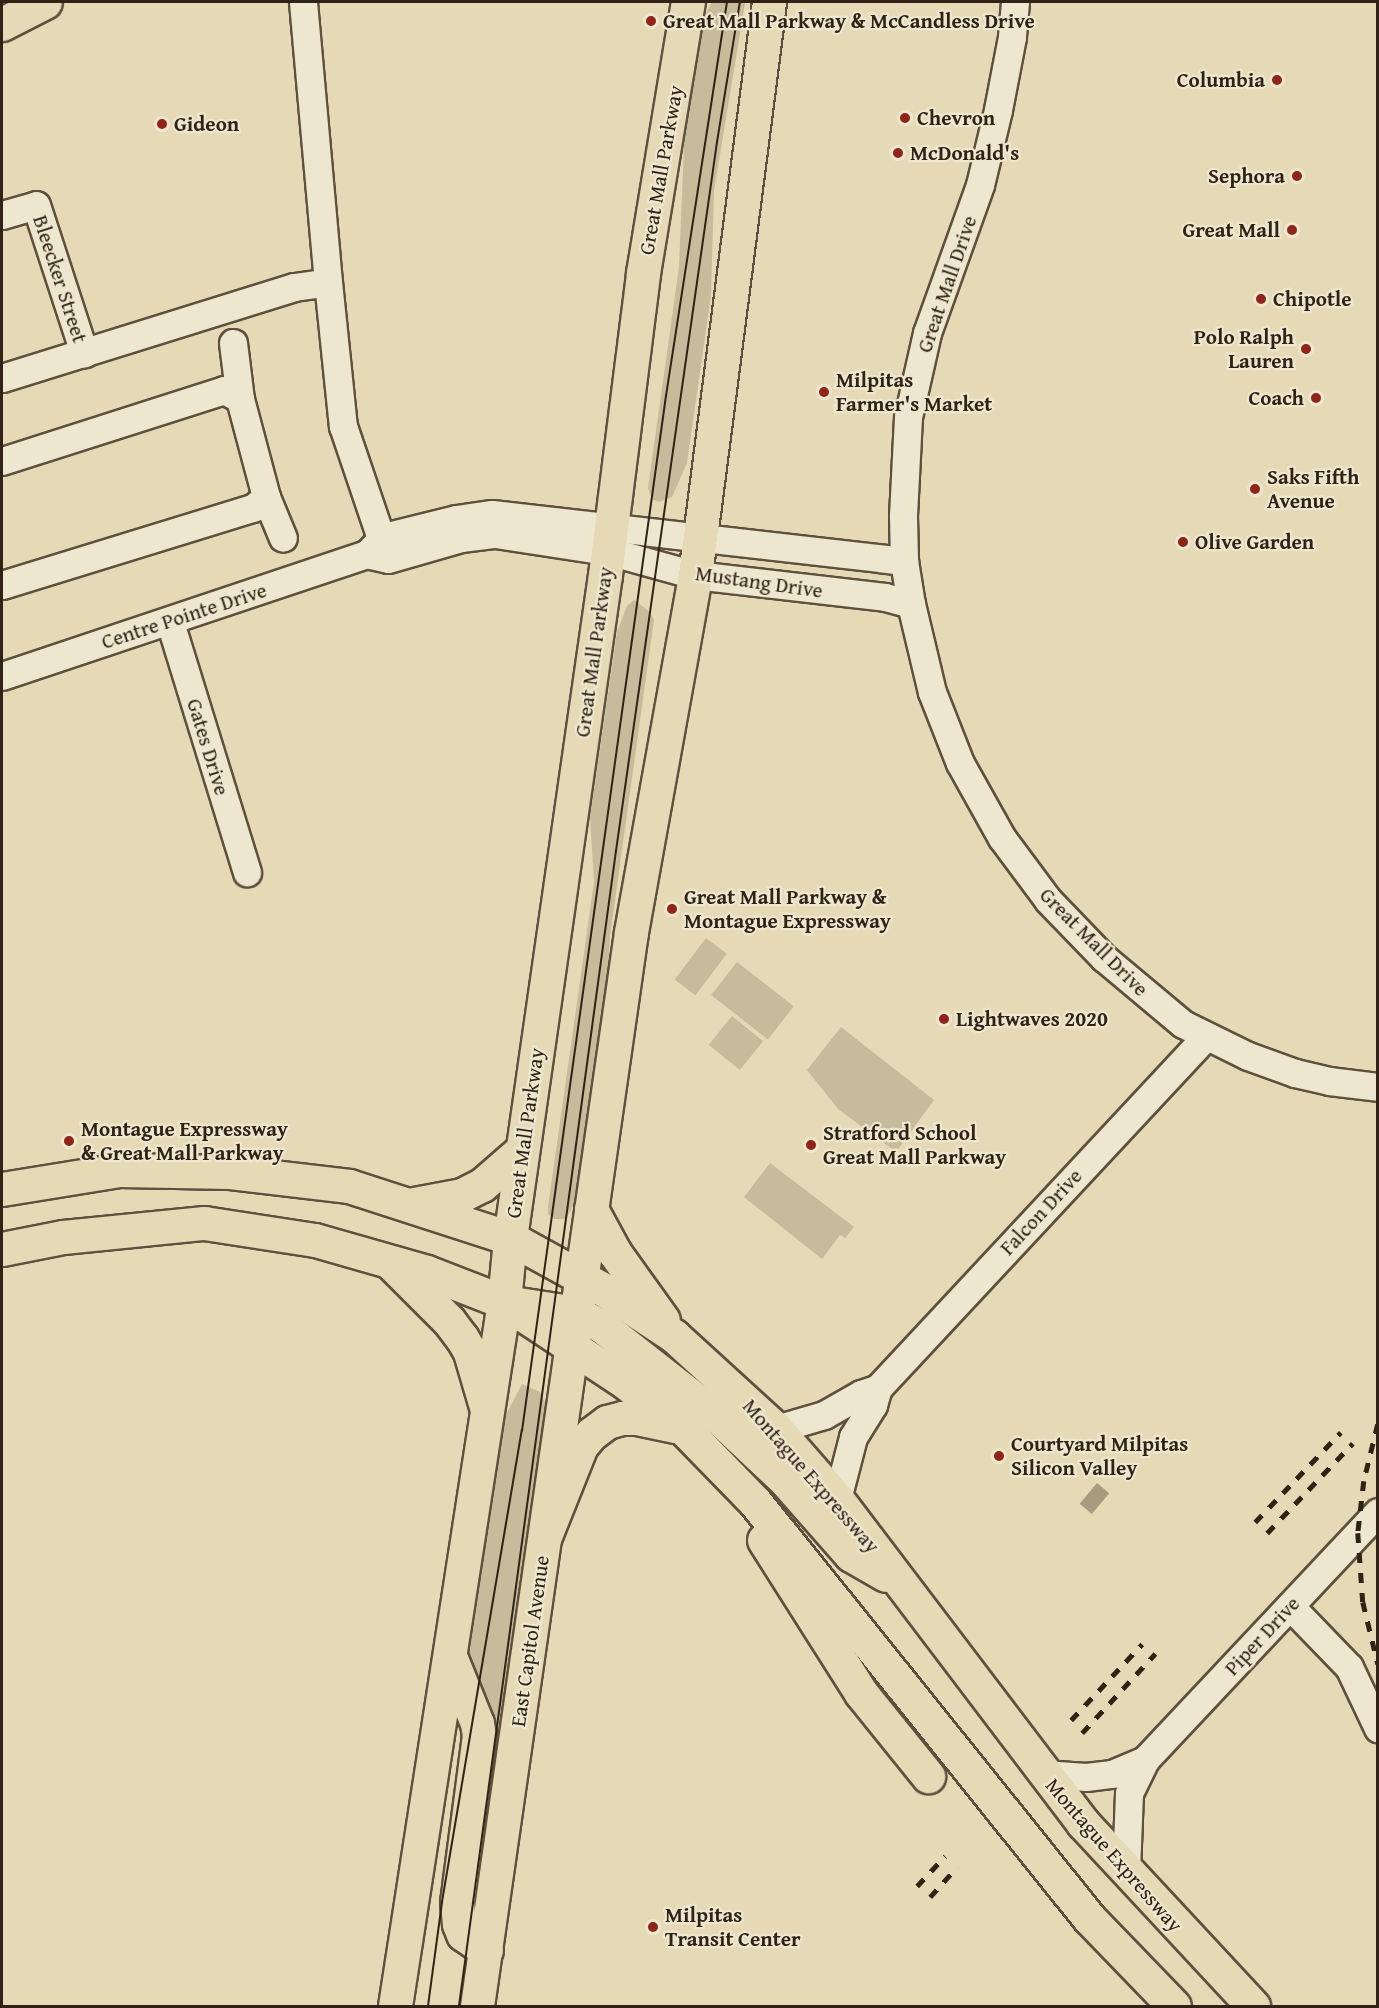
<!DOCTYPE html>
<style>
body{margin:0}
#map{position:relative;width:1379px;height:2008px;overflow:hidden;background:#e5dab5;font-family:"Gentium Book Plus",serif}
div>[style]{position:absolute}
.green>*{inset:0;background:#c6bb9a;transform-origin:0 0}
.water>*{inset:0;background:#a89b7f;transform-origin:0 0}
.roads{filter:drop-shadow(2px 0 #5e503e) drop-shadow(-2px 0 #5e503e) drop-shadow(0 2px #5e503e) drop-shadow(0 -2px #5e503e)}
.minor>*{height:27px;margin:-13.5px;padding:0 13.5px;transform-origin:13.5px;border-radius:13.5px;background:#eee7cf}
.major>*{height:33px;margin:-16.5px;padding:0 16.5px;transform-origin:16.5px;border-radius:16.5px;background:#e5dab5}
.highway>*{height:33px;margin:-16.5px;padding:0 16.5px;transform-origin:16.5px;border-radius:16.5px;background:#e5dab5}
.tram>*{height:1.5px;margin:-0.75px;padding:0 0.75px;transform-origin:0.75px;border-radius:0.75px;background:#312216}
.rail>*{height:4.5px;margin-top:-2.25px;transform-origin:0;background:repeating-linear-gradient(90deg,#312216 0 10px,transparent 0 20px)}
.dots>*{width:16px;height:16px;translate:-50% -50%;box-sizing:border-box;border:3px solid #eee7cf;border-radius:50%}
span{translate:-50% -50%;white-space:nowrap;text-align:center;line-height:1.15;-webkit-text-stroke:4.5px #eee7cf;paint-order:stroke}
.poi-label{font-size:21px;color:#312216;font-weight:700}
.left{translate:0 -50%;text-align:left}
.right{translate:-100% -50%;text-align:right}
.street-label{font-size:21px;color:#312216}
.frame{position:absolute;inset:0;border:3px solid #312216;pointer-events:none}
</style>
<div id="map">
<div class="green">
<i style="clip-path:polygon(712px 2px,745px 3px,714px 191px,711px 295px,687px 463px,672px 497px,659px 502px,652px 499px,648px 488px,679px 267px,685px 122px,698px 30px)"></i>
<i style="clip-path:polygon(634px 600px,650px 612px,654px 620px,610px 936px,607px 988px,592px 1099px,575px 1202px,566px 1219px,554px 1219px,548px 1214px,548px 1207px,594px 882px,590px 818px,617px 632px,627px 606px)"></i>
<i style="left:706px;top:938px;width:26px;height:52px;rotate:37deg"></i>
<i style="left:737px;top:962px;width:72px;height:42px;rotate:38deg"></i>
<i style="left:732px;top:1016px;width:40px;height:37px;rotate:39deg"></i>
<i style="clip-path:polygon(841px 1027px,934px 1100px,896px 1152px,838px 1109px,807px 1070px)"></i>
<i style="clip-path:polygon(770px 1163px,854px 1227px,845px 1238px,840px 1235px,822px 1259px,744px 1197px)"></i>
<i style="clip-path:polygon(522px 1384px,540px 1392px,547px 1407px,477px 1898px,443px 1884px,441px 1879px,468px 1708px,469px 1639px,499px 1441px,506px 1415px)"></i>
</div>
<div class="water">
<i style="left:1097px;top:1483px;width:16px;height:27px;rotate:40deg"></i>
</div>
<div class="roads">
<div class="minor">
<i style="left:303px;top:2px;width:281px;rotate:84.9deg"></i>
<i style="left:1015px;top:2px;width:35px;rotate:95deg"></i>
<i style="left:1012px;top:37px;width:74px;rotate:100.9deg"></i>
<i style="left:998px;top:110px;width:77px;rotate:103.5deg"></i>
<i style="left:980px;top:185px;width:157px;rotate:109.7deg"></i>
<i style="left:927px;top:333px;width:86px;rotate:102.7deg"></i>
<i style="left:908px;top:417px;width:99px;rotate:92.9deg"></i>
<i style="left:903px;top:516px;width:45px;rotate:88.7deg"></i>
<i style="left:904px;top:561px;width:44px;rotate:80.8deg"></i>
<i style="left:911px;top:604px;width:90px;rotate:76.6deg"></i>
<i style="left:932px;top:692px;width:76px;rotate:68.5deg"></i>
<i style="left:960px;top:763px;width:86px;rotate:60.8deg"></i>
<i style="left:1002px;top:838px;width:77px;rotate:53.4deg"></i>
<i style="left:1048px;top:900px;width:81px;rotate:46deg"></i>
<i style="left:1104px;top:958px;width:103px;rotate:39.9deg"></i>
<i style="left:1183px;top:1024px;width:72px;rotate:26.2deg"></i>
<i style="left:1248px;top:1056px;width:50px;rotate:19.9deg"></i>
<i style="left:1295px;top:1073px;width:35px;rotate:13deg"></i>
<i style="left:1329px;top:1081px;width:49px;rotate:7deg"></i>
<i style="left:2px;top:215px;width:35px;rotate:-16deg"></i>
<i style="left:36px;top:205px;width:156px;rotate:72deg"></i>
<i style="left:233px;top:343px;width:56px;rotate:82.9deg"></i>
<i style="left:240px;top:399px;width:101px;rotate:75.1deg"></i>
<i style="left:266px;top:497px;width:44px;rotate:67.5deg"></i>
<i style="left:2px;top:378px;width:306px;rotate:-17.3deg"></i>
<i style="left:294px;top:287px;width:34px;rotate:-8deg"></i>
<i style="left:328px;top:282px;width:145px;rotate:84.1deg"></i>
<i style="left:343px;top:426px;width:140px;rotate:71.3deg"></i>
<i style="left:2px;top:461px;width:233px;rotate:-17.7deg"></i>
<i style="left:224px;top:390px;width:18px;rotate:29deg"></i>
<i style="left:371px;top:555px;width:17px;rotate:13deg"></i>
<i style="left:388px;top:559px;width:76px;rotate:-16deg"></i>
<i style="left:461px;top:538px;width:34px;rotate:-7deg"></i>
<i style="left:495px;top:534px;width:114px;rotate:8.6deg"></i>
<i style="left:608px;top:551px;width:90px;rotate:15.4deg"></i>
<i style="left:695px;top:575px;width:191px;rotate:6.6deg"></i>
<i style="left:885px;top:597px;width:27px;rotate:15deg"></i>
<i style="left:2px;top:585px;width:263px;rotate:-17.1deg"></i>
<i style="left:253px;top:508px;width:17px;rotate:-40deg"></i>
<i style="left:170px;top:622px;width:262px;rotate:72.9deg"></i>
<i style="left:2px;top:676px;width:385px;rotate:-18.5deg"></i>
<i style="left:367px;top:554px;width:23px;rotate:-47deg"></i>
<i style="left:383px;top:537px;width:75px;rotate:-13.9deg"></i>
<i style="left:456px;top:519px;width:36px;rotate:-8deg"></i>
<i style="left:492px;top:514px;width:415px;rotate:6.5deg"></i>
<i style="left:776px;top:1429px;width:50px;rotate:-16.3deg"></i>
<i style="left:824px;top:1415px;width:43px;rotate:-29.6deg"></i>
<i style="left:861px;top:1394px;width:18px;rotate:-19deg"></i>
<i style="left:837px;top:1499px;width:64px;rotate:-75.5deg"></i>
<i style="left:853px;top:1437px;width:38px;rotate:-58deg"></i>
<i style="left:873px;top:1405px;width:18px;rotate:-74deg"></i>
<i style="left:878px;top:1388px;width:481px;rotate:-47deg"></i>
<i style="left:1290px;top:1606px;width:85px;rotate:46deg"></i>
<i style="left:1349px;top:1667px;width:68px;rotate:64.6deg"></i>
<i style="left:1043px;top:1774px;width:43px;rotate:4deg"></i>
<i style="left:1086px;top:1777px;width:26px;rotate:-7deg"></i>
<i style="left:1112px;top:1774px;width:36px;rotate:-23deg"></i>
<i style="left:1126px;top:1871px;width:78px;rotate:-87.8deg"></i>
<i style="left:1129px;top:1793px;width:37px;rotate:-64deg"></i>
<i style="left:1145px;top:1760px;width:340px;rotate:-46.8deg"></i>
</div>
<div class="major">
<i style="left:2px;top:24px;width:48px;rotate:-27.1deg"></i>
<i style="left:450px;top:1656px;width:72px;rotate:68.1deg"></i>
<i style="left:477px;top:1723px;width:12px;rotate:81deg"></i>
<i style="left:479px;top:1735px;width:168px;rotate:97.5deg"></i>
<i style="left:457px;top:1902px;width:22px;rotate:85deg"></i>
<i style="left:459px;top:1924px;width:11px;rotate:68deg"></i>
<i style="left:463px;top:1934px;width:28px;rotate:35deg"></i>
<i style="left:395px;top:2006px;width:712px;rotate:-81.2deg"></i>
<i style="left:504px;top:1302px;width:64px;rotate:-84.6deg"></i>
<i style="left:510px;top:1238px;width:670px;rotate:-81.85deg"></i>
<i style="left:605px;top:575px;width:304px;rotate:-82.8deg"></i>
<i style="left:643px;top:273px;width:275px;rotate:-80.6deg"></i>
<i style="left:477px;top:2006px;width:1085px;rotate:-81.84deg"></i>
<i style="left:631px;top:932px;width:363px;rotate:-79.8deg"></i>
<i style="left:695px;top:575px;width:578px;rotate:-82.64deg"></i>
</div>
<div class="highway">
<i style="left:2px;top:1189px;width:119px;rotate:-9.2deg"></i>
<i style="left:119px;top:1170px;width:111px;rotate:1deg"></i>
<i style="left:230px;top:1172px;width:120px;rotate:6.7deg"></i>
<i style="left:349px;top:1186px;width:169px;rotate:17.9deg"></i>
<i style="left:510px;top:1238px;width:110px;rotate:28.9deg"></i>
<i style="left:606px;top:1291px;width:82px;rotate:33.5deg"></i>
<i style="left:674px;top:1336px;width:138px;rotate:42.4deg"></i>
<i style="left:776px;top:1429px;width:93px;rotate:48.9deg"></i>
<i style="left:837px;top:1499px;width:407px;rotate:52.8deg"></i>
<i style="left:1083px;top:1823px;width:250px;rotate:47.1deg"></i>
<i style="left:414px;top:1204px;width:49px;rotate:-10.6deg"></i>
<i style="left:462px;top:1195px;width:22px;rotate:-27deg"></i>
<i style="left:482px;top:1185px;width:53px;rotate:-41.2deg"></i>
<i style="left:591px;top:1209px;width:50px;rotate:61.4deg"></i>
<i style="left:615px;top:1253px;width:82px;rotate:54.4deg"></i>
<i style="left:2px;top:1249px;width:62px;rotate:-11.1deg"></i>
<i style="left:63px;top:1237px;width:142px;rotate:-5.7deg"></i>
<i style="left:204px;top:1223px;width:112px;rotate:8.7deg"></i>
<i style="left:315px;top:1240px;width:116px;rotate:15.9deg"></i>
<i style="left:427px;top:1272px;width:83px;rotate:21.3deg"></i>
<i style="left:504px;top:1302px;width:145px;rotate:33.5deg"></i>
<i style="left:625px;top:1382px;width:74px;rotate:38.4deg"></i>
<i style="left:683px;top:1428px;width:103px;rotate:45.8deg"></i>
<i style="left:755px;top:1502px;width:533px;rotate:51.24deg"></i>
<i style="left:1089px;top:1918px;width:122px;rotate:46deg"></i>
<i style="left:392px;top:1264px;width:81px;rotate:45deg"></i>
<i style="left:449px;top:1321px;width:21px;rotate:53deg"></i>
<i style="left:462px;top:1338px;width:16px;rotate:60deg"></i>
<i style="left:470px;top:1352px;width:60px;rotate:73.7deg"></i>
<i style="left:512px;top:1303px;width:65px;rotate:8.9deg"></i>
<i style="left:576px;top:1313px;width:30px;rotate:27deg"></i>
<i style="left:603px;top:1327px;width:147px;rotate:38.1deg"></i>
<i style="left:719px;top:1418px;width:92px;rotate:43.2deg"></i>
<i style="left:786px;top:1481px;width:98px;rotate:48.7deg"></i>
<i style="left:851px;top:1555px;width:40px;rotate:29.7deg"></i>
<i style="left:545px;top:1536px;width:97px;rotate:-68.2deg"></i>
<i style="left:581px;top:1446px;width:16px;rotate:-50deg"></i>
<i style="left:591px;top:1434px;width:20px;rotate:-37deg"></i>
<i style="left:607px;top:1422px;width:16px;rotate:-15deg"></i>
<i style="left:622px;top:1418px;width:15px"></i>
<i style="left:637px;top:1418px;width:39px;rotate:12deg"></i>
<i style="left:764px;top:1540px;width:181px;rotate:57.6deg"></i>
<i style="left:861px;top:1693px;width:107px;rotate:51.1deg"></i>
</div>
</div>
<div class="tram">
<i style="left:428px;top:2006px;width:105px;rotate:-82.3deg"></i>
<i style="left:442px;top:1902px;width:478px;rotate:-80.4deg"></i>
<i style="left:522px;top:1431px;width:1045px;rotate:-82.08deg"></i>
<i style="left:666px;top:396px;width:399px;rotate:-81.2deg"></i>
<i style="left:459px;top:2006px;width:1166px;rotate:-82.26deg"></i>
<i style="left:616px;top:851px;width:716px;rotate:-81.89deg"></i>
<i style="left:717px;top:142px;width:142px;rotate:-80.7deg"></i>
</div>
<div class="rail">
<i style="left:1378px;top:1424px;width:59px;rotate:103.8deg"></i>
<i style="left:1364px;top:1481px;width:52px;rotate:96.6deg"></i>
<i style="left:1358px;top:1533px;width:69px;rotate:85.9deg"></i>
<i style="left:1363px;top:1602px;width:64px;rotate:76.4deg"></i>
<i style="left:1255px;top:1522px;width:124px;rotate:-46.3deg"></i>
<i style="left:1267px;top:1533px;width:124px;rotate:-46.3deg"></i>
<i style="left:1071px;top:1720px;width:104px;rotate:-46.9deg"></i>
<i style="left:1082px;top:1733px;width:108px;rotate:-47.3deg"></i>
<i style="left:917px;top:1886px;width:41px;rotate:-47deg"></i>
<i style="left:930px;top:1897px;width:40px;rotate:-48deg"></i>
</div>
<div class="dots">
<i style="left:651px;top:21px;background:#8f2418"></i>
<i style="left:1277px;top:80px;background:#8f2418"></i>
<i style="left:905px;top:118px;background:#8f2418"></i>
<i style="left:162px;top:124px;background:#8f2418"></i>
<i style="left:898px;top:153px;background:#8f2418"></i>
<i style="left:1297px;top:176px;background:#8f2418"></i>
<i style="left:1292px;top:230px;background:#8f2418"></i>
<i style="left:1261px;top:299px;background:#8f2418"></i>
<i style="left:1306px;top:349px;background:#8f2418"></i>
<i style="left:824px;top:392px;background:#8f2418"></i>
<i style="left:1316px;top:398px;background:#8f2418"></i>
<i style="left:1255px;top:489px;background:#8f2418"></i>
<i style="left:1183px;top:542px;background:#8f2418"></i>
<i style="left:672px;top:909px;background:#8f2418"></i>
<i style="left:944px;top:1019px;background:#8f2418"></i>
<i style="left:69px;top:1141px;background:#8f2418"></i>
<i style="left:811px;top:1145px;background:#8f2418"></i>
<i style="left:999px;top:1456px;background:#8f2418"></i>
<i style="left:653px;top:1927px;background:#8f2418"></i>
</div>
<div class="poi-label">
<span class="left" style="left:663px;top:21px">Great Mall Parkway &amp; McCandless Drive</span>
<span class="right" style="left:1265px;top:80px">Columbia</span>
<span class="left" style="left:917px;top:118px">Chevron</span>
<span class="left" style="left:174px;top:124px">Gideon</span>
<span class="left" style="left:910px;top:153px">McDonald's</span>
<span class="right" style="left:1285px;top:176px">Sephora</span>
<span class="right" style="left:1280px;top:230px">Great Mall</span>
<span class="left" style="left:1273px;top:299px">Chipotle</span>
<span class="right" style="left:1294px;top:349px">Polo Ralph<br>Lauren</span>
<span class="left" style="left:836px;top:392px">Milpitas<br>Farmer's Market</span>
<span class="right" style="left:1304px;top:398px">Coach</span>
<span class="left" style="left:1267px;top:489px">Saks Fifth<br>Avenue</span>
<span class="left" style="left:1195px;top:542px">Olive Garden</span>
<span class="left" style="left:684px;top:909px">Great Mall Parkway &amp;<br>Montague Expressway</span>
<span class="left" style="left:956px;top:1019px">Lightwaves 2020</span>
<span class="left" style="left:81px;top:1141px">Montague Expressway<br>&amp; Great Mall Parkway</span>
<span class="left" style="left:823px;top:1145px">Stratford School<br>Great Mall Parkway</span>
<span class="left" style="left:1011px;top:1456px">Courtyard Milpitas<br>Silicon Valley</span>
<span class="left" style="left:665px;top:1927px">Milpitas<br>Transit Center</span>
</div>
<div class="street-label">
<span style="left:661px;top:170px;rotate:-80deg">Great Mall Parkway</span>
<span style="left:60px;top:279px;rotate:72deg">Bleecker Street</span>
<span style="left:947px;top:284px;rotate:-71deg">Great Mall Drive</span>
<span style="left:759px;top:582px;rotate:8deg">Mustang Drive</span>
<span style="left:184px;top:616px;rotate:-18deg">Centre Pointe Drive</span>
<span style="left:594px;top:652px;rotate:-82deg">Great Mall Parkway</span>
<span style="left:208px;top:747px;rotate:73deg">Gates Drive</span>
<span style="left:1094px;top:942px;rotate:45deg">Great Mall Drive</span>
<span style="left:525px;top:1133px;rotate:-82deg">Great Mall Parkway</span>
<span style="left:1041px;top:1212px;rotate:-47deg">Falcon Drive</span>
<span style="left:811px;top:1476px;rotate:49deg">Montague Expressway</span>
<span style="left:1262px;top:1636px;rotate:-47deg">Piper Drive</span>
<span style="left:530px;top:1641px;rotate:-82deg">East Capitol Avenue</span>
<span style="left:1114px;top:1855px;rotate:49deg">Montague Expressway</span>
</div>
<div class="frame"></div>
</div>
